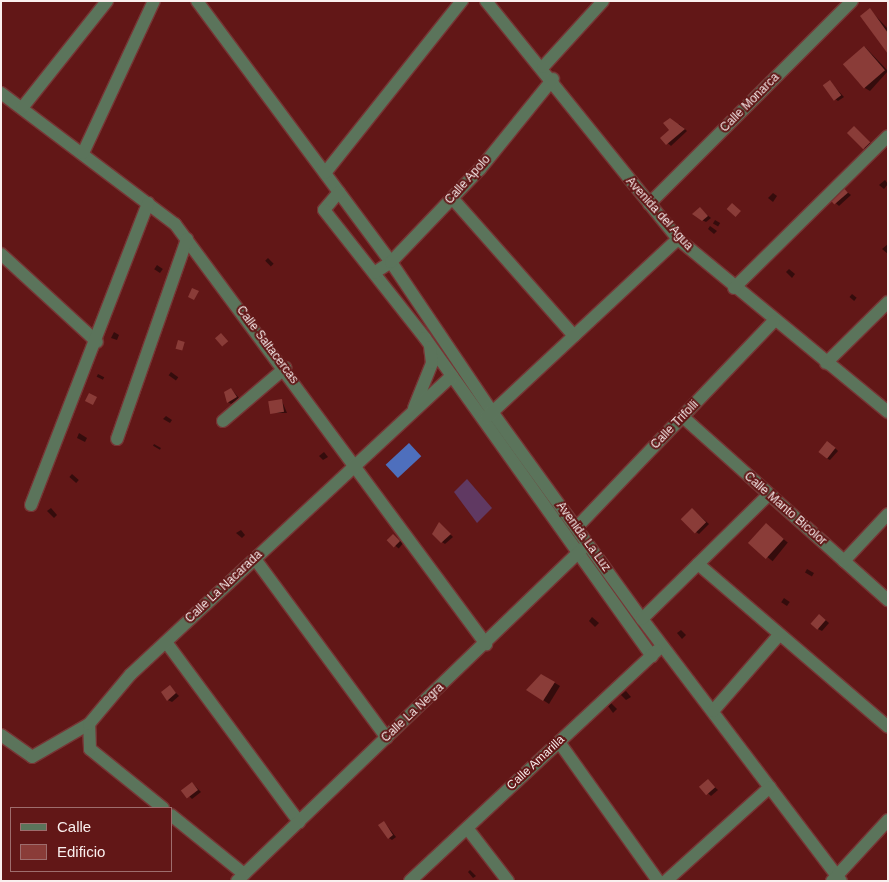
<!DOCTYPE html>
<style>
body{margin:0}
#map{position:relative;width:889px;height:882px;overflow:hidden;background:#621717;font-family:Arial,sans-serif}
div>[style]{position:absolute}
.green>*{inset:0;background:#603962}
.water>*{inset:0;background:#4e6fbd;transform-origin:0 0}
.shadow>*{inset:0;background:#0007;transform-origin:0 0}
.building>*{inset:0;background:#8a3c38;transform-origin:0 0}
.roads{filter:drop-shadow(1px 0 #773535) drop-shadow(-1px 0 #773535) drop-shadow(0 1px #773535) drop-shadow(0 -1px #773535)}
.minor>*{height:12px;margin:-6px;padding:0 6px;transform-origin:6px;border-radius:6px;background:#5b745b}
span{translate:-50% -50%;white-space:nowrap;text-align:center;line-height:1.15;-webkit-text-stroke:4px #621717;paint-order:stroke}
.street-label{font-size:12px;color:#f9efee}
.frame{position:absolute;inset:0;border:2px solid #f9efee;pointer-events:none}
.legend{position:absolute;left:10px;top:807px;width:162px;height:65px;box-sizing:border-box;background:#621717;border:1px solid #9e6d6d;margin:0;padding:6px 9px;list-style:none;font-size:15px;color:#f9efee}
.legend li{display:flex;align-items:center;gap:10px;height:25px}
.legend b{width:25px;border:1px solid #9e6d6d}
</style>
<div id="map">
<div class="green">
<i style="clip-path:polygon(467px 479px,492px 508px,477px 523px,454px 492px)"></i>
</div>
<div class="water">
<i style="left:409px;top:443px;width:18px;height:32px;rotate:47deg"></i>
</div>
<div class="shadow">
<i style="clip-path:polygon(870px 10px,888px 29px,888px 52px)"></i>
<i style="clip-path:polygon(865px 47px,888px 71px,870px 91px,865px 88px)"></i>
<i style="clip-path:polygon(830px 82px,844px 97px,838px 101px,835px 99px)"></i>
<i style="clip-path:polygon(679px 124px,687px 131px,671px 146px,662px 138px)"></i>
<i style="clip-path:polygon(857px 130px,872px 145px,867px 150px,864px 148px)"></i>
<i style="clip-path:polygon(885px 180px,888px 184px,884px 189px,879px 185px)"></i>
<i style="clip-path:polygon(842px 188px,851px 195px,839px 206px,831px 199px)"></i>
<i style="clip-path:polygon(773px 193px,777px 196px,773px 202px,768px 198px)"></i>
<i style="clip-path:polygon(700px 209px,711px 218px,706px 222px,702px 220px)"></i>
<i style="left:715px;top:220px;width:6px;height:4px;rotate:31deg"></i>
<i style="clip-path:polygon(710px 226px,717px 231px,714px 234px,708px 229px)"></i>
<i style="clip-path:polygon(888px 244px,888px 254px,882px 249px)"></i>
<i style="left:268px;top:258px;width:8px;height:4px;rotate:45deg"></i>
<i style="left:157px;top:265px;width:7px;height:5px;rotate:34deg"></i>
<i style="clip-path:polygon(789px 269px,795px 274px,792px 278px,786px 272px)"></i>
<i style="left:852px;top:294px;width:6px;height:4px;rotate:39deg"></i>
<i style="clip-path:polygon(114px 332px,119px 335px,117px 340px,111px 338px)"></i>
<i style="left:171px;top:372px;width:9px;height:4px;rotate:36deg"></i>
<i style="left:98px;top:374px;width:7px;height:3px;rotate:27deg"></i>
<i style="clip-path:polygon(231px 389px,240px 399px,231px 404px,228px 402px)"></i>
<i style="clip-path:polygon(282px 401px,287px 413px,271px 413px)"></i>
<i style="clip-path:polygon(166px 416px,172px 420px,170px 423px,163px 419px)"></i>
<i style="clip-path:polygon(79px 433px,87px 438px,85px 442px,77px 438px)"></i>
<i style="left:154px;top:444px;width:8px;height:2px;rotate:30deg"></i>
<i style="clip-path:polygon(831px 444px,838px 451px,830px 460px,826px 458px)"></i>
<i style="clip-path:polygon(324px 452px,328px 457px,323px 460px,319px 456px)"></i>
<i style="left:72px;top:474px;width:9px;height:4px;rotate:41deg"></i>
<i style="clip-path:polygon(51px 508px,57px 515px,54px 518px,47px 511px)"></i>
<i style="clip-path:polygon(693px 510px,709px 524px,699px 534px,696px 532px)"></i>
<i style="clip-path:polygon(439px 523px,453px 537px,445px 544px,442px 542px)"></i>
<i style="left:766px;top:525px;width:28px;height:24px;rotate:39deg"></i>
<i style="clip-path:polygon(241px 530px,245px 535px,242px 538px,236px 533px)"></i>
<i style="left:393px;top:535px;width:13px;height:7px;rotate:39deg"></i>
<i style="left:807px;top:569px;width:8px;height:4px;rotate:30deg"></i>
<i style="left:784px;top:598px;width:7px;height:5px;rotate:34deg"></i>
<i style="clip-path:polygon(592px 617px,599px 623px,595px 627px,589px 621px)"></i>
<i style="clip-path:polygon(823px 618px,829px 623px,822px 631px,818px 629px)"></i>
<i style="clip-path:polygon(681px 630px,686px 635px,682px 639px,677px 633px)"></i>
<i style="clip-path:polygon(542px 675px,560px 686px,549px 704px,528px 690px)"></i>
<i style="clip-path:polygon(170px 687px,179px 696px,172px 702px,168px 700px)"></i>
<i style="clip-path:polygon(626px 691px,631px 697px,626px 700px,621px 695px)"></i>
<i style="clip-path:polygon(611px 703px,617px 709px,613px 713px,608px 706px)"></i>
<i style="clip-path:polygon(708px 781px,718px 790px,711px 796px,701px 787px)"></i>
<i style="clip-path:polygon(192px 783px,201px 792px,192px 799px,183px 790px)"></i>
<i style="clip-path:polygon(384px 822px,396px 837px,392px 840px,389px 838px)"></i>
<i style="clip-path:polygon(470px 870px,476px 876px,473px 878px,468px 872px)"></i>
</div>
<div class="building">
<i style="clip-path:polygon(870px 8px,888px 33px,888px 54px,860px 16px)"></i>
<i style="left:864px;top:46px;width:32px;height:28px;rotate:49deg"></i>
<i style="left:830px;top:80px;width:19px;height:9px;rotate:54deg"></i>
<i style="clip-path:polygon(670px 118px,685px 129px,666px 145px,660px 138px,669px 130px,663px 123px)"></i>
<i style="left:854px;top:126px;width:23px;height:10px;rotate:45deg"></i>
<i style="left:842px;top:186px;width:9px;height:18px;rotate:49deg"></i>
<i style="left:732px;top:203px;width:12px;height:8px;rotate:42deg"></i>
<i style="clip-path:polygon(700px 207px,708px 216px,702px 221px,692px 214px)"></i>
<i style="clip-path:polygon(192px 288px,199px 291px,194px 300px,188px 297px)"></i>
<i style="left:221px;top:333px;width:11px;height:8px;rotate:49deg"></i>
<i style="left:178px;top:340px;width:7px;height:9px;rotate:16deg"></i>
<i style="clip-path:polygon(231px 388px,237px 397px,227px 403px,224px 392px)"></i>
<i style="left:89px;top:393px;width:9px;height:9px;rotate:27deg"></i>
<i style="left:282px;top:399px;width:13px;height:14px;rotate:81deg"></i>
<i style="left:827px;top:441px;width:11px;height:14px;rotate:38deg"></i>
<i style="left:692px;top:508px;width:20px;height:16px;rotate:45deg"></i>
<i style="clip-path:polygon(439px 522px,451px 534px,441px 543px,432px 534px)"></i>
<i style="left:766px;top:523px;width:24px;height:27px;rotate:42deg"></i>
<i style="left:393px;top:534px;width:10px;height:9px;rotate:45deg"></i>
<i style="left:819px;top:614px;width:9px;height:13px;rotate:41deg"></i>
<i style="clip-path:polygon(541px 674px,555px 682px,543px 701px,526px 690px)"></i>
<i style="clip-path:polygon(170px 685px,176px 693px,167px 701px,161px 692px)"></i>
<i style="left:708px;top:779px;width:11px;height:12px;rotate:49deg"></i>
<i style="left:192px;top:782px;width:10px;height:14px;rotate:53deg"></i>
<i style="clip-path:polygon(384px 821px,393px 835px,388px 839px,378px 825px)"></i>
</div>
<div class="roads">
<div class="minor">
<i style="left:197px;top:1px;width:325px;rotate:53.4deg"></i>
<i style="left:391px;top:262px;width:181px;rotate:56deg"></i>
<i style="left:492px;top:412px;width:256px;rotate:54.1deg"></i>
<i style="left:642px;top:619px;width:329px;rotate:52.8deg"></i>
<i style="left:486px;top:1px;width:306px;rotate:51.1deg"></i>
<i style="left:678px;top:239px;width:272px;rotate:39.5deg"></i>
<i style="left:543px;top:67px;width:89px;rotate:-47.7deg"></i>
<i style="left:1px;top:93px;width:218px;rotate:37deg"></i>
<i style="left:175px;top:224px;width:523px;rotate:53.48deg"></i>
<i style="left:22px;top:108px;width:137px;rotate:-51.5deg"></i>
<i style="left:83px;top:153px;width:168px;rotate:-65deg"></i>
<i style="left:325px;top:173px;width:220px;rotate:-51.5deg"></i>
<i style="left:339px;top:192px;width:23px;rotate:130deg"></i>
<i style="left:324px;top:210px;width:163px;rotate:51.7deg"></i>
<i style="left:425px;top:338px;width:391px;rotate:54.5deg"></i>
<i style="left:452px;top:198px;width:184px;rotate:48.5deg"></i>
<i style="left:649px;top:204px;width:287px;rotate:-45deg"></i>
<i style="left:1px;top:254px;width:130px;rotate:42.5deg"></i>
<i style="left:374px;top:273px;width:20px;rotate:-33deg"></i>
<i style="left:391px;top:262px;width:129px;rotate:-46.3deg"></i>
<i style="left:480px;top:169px;width:116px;rotate:-51deg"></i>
<i style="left:734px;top:288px;width:216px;rotate:-44.6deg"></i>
<i style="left:826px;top:363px;width:87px;rotate:-44.5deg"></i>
<i style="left:414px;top:408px;width:48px;rotate:-68.2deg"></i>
<i style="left:432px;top:363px;width:16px;rotate:-97deg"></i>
<i style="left:487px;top:417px;width:261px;rotate:-43deg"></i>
<i style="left:683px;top:417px;width:275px;rotate:41.8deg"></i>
<i style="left:223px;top:421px;width:82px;rotate:-40.5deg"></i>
<i style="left:117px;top:439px;width:212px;rotate:-70.7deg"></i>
<i style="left:31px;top:505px;width:324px;rotate:-68.8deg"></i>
<i style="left:576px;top:528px;width:286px;rotate:-46.3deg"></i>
<i style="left:255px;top:559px;width:222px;rotate:53.6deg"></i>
<i style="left:844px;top:561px;width:64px;rotate:-46.9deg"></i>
<i style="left:698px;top:564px;width:250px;rotate:40.6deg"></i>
<i style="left:642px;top:619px;width:177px;rotate:-44.5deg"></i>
<i style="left:166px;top:642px;width:224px;rotate:53.5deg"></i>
<i style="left:713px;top:711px;width:101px;rotate:-49deg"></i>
<i style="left:1px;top:735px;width:38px;rotate:35deg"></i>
<i style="left:32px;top:757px;width:66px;rotate:-30.1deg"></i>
<i style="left:559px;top:742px;width:171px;rotate:54.5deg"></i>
<i style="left:163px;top:808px;width:94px;rotate:-141.1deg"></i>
<i style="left:90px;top:749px;width:25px;rotate:-92deg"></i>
<i style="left:89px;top:724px;width:65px;rotate:-50deg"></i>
<i style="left:131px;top:674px;width:438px;rotate:-42.9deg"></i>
<i style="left:171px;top:815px;width:94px;rotate:38.9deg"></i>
<i style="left:467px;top:828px;width:67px;rotate:52.3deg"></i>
<i style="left:237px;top:881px;width:479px;rotate:-43.9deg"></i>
<i style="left:410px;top:881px;width:338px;rotate:-43deg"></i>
<i style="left:666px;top:881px;width:140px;rotate:-42.1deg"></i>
<i style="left:832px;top:881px;width:83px;rotate:-47.4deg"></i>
</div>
</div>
<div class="street-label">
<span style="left:750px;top:103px;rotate:-45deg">Calle Monarca</span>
<span style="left:468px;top:180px;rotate:-48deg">Calle Apolo</span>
<span style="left:659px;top:214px;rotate:48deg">Avenida del Agua</span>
<span style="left:267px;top:345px;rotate:53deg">Calle Saltacercas</span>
<span style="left:675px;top:425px;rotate:-46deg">Calle Trifolli</span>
<span style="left:785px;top:509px;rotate:41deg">Calle Manto Bicolor</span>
<span style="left:583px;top:537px;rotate:54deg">Avenida La Luz</span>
<span style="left:224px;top:587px;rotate:-43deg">Calle La Nacarada</span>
<span style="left:413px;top:713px;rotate:-43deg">Calle La Negra</span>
<span style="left:536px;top:763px;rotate:-43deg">Calle Amarilla</span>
</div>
<div class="frame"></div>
<ul class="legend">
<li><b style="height:6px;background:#5b745b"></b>Calle</li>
<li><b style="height:14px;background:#8a3c38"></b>Edificio</li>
</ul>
</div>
